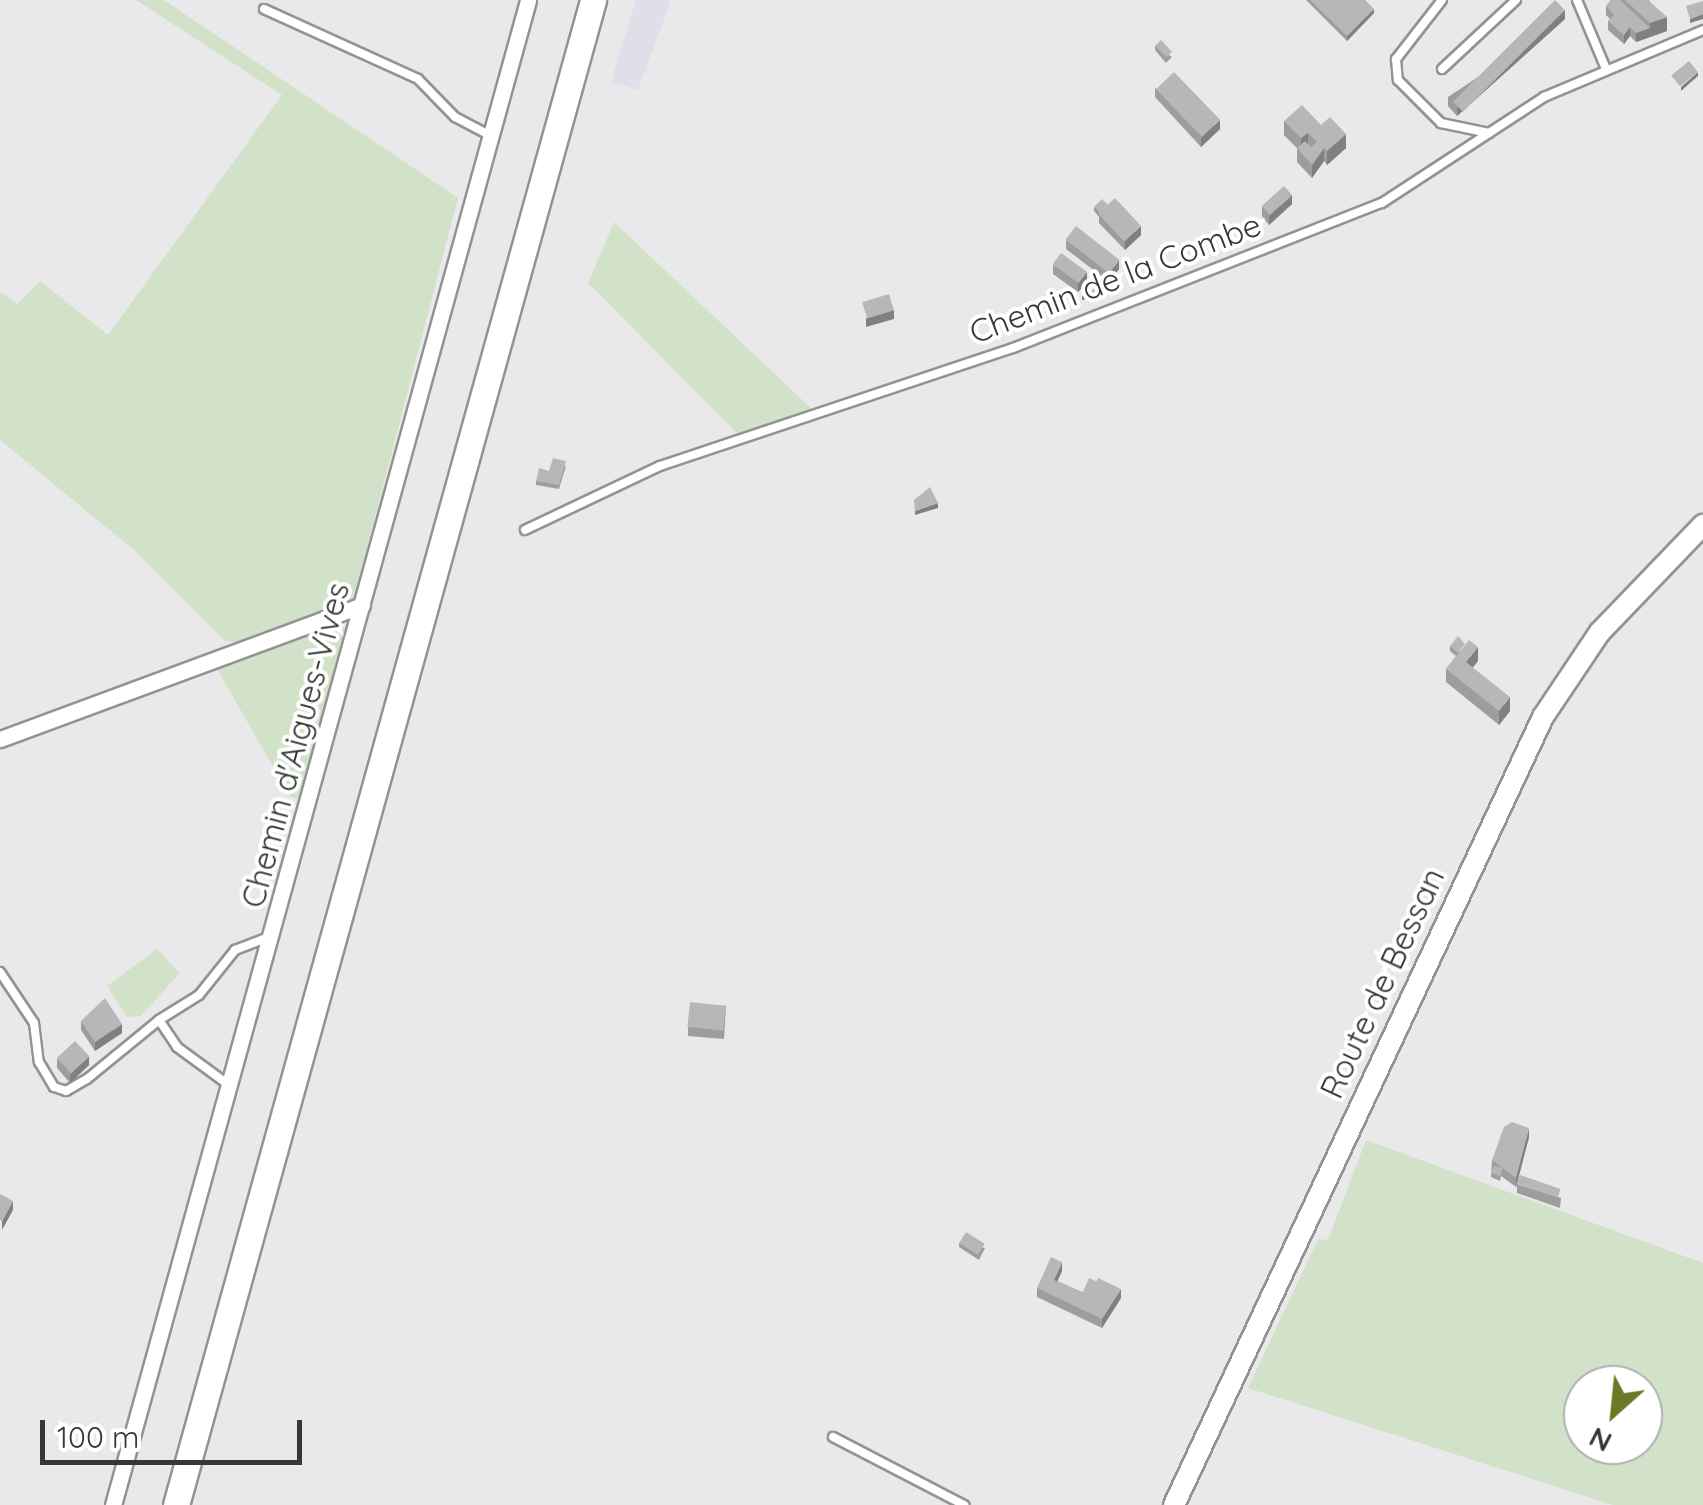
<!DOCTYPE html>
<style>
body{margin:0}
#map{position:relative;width:1703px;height:1505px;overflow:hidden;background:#e9e9ec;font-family:Quicksand,sans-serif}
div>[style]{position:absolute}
.built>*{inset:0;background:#dedfe9}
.green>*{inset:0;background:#d2e2c8}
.roads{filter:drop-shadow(2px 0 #939395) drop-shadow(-2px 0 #939395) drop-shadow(0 2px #939395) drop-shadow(0 -2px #939395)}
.service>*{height:8px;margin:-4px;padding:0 4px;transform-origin:4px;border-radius:4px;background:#fff}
.minor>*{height:15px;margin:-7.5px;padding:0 7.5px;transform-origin:7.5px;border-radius:7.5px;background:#fff}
.tertiary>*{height:20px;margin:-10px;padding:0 10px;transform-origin:10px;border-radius:10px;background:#fff}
.trunk>*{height:25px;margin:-12.5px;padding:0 12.5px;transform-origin:12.5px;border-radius:12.5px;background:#fff}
.wall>*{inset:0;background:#9e9d9e}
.shaded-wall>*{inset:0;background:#817f81}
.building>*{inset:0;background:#b8b6b8;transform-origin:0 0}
span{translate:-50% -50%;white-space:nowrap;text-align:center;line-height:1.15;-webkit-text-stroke:8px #fff;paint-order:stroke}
.street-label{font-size:32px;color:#373738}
.north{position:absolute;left:1563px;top:1365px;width:100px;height:100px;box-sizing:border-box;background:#fff;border:2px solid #afafaf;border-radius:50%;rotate:207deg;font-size:28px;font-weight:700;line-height:40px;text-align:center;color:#373738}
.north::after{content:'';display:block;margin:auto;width:35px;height:45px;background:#6d7926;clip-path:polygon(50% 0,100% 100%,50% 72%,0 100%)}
.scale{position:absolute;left:40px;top:1420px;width:262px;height:45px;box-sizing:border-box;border:5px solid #373738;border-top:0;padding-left:12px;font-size:30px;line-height:35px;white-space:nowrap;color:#373738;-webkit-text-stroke:8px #fff;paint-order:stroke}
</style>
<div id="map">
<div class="built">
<i style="clip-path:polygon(636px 0,671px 0,638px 90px,611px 82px)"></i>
</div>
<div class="green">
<i style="clip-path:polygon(136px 0,164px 0,458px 198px,354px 598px,243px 642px,225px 641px,134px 550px,0 440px,0 292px,17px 304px,40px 281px,108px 335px,282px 95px)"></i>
<i style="clip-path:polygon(614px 222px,814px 411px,739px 435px,588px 283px)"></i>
<i style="clip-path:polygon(334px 620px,348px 631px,298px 799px,291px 797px,215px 666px)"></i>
<i style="clip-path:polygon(157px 949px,180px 973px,141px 1016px,127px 1017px,107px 986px)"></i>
<i style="clip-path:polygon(evenodd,1366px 1140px,1703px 1263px,1703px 1505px,1613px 1505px,1248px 1388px,1318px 1239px,1328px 1240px,1366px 1140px,1583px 1385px,1643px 1385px,1643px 1445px,1583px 1445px,1583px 1385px)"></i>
</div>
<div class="roads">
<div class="service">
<i style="left:1442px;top:0;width:75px;rotate:127.9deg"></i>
<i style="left:1396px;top:59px;width:21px;rotate:85deg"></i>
<i style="left:1398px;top:80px;width:61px;rotate:45deg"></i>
<i style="left:1441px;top:123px;width:49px;rotate:11.8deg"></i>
<i style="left:1577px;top:0;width:75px;rotate:67.2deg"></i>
<i style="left:264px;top:9px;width:169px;rotate:24.4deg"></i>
<i style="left:418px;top:79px;width:53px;rotate:45.8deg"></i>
<i style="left:455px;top:117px;width:43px;rotate:27.8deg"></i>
<i style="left:1442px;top:69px;width:101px;rotate:-43deg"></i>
<i style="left:525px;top:530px;width:149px;rotate:-25.4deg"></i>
<i style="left:660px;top:466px;width:372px;rotate:-18.5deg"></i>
<i style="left:1013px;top:348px;width:396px;rotate:-21.5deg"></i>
<i style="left:1382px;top:203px;width:194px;rotate:-33.2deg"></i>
<i style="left:1544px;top:97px;width:173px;rotate:-22.8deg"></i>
<i style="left:0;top:972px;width:61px;rotate:56.3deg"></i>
<i style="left:34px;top:1023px;width:39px;rotate:83deg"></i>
<i style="left:39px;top:1062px;width:29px;rotate:59deg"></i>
<i style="left:54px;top:1087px;width:13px;rotate:18deg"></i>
<i style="left:66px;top:1091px;width:24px;rotate:-30deg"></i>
<i style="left:87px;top:1079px;width:93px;rotate:-39.3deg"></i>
<i style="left:159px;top:1020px;width:32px;rotate:56deg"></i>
<i style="left:177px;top:1047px;width:66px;rotate:36.3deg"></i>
<i style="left:159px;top:1020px;width:47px;rotate:-32deg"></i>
<i style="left:199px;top:995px;width:58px;rotate:-51.3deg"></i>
<i style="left:235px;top:950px;width:39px;rotate:-21deg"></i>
<i style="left:833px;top:1437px;width:148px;rotate:27.4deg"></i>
</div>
<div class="minor">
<i style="left:0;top:739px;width:386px;rotate:-20.3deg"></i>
<i style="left:113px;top:1505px;width:1561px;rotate:-74.58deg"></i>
</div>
<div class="tertiary">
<i style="left:1174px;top:1505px;width:870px;rotate:-64.91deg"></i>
<i style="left:1543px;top:717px;width:102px;rotate:-56.2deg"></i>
<i style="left:1600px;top:632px;width:149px;rotate:-46.1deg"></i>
</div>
<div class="trunk">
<i style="left:176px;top:1505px;width:1562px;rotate:-74.51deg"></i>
</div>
</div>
<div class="wall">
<i style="clip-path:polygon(1306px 0,1365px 0,1374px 13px,1347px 41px)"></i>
<i style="clip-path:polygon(1611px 0,1649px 0,1667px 31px,1636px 42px,1630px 36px,1624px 44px,1608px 30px,1608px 21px,1610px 19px,1606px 15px,1606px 6px)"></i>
<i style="clip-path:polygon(1565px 19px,1457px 116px,1448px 106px,1448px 97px)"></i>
<i style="clip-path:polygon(1155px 46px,1172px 57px,1166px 63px,1155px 50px)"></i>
<i style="clip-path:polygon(1155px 88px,1220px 129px,1201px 147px,1155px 97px)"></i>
<i style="clip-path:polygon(1284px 121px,1321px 125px,1346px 148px,1327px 165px,1324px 161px,1312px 178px,1297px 162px,1297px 148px,1284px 135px)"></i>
<i style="clip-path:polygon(1292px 204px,1269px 225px,1262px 216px,1262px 207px)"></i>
<i style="clip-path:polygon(1094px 207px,1141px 235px,1125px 250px,1099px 223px,1099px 217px,1094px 211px)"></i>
<i style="clip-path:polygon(1066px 240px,1119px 269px,1110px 282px,1112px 291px,1082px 300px,1109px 282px,1066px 249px)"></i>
<i style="clip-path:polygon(1053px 265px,1087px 282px,1078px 292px,1053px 274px)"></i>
<i style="clip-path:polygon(566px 466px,559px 489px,536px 485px,536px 481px,549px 471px)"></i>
<i style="clip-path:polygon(1450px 646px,1478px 661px,1472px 668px,1510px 711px,1499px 725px,1446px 682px,1446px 669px,1456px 656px,1450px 651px)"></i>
<i style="clip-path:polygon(726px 1006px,724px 1039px,688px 1036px,688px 1027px)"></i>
<i style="clip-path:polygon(81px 1021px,122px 1033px,95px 1051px,81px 1030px)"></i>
<i style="clip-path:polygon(57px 1059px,89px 1065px,70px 1083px,57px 1068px)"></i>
<i style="clip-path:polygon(1529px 1137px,1516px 1187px,1501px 1176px,1500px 1181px,1491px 1177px,1492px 1160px)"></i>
<i style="clip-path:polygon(1517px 1184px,1561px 1198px,1560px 1208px,1517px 1193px)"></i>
<i style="clip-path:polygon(959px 1243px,985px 1248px,979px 1260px,959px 1247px)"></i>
<i style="clip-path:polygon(1062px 1271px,1057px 1281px,1082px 1292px,1121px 1298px,1102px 1328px,1037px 1297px,1037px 1288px)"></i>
</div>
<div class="shaded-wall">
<i style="clip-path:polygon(1374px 9px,1374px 13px,1347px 41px,1347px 36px)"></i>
<i style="clip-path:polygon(1565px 10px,1565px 19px,1457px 116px,1457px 108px)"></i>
<i style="clip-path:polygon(1703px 14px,1703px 19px,1690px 23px,1690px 19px)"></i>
<i style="clip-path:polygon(1667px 17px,1667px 31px,1636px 42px,1636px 33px,1650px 28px,1650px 23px)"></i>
<i style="clip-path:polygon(1630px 27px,1630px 36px,1624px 44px,1624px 35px)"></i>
<i style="clip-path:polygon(1698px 72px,1698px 76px,1681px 91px,1681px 87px)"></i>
<i style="clip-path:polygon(1220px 120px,1220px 129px,1201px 147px,1201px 138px)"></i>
<i style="clip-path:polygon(1308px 133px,1308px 146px,1301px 152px,1301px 138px)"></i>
<i style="clip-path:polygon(1346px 134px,1346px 148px,1327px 165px,1327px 151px)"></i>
<i style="clip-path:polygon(1324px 148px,1324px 161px,1312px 178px,1312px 165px)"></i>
<i style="clip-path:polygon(1292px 195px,1292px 204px,1269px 225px,1269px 216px)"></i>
<i style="clip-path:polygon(1141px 226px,1141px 235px,1125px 250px,1125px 241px)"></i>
<i style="clip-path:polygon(1119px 260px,1119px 269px,1110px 282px,1110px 273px)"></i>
<i style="clip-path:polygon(1087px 272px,1087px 282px,1078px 292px,1078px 283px)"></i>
<i style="clip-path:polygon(1112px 286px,1112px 291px,1082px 300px,1082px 296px)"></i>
<i style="clip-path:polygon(894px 310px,894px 319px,866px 327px,866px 318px)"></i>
<i style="clip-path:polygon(938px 503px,938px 508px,915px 515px,915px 511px)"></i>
<i style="clip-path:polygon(1478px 647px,1478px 661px,1466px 676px,1466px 662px)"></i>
<i style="clip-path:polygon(1510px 697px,1510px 711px,1499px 725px,1499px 711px)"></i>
<i style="clip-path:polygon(122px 1024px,122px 1033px,95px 1051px,95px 1042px)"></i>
<i style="clip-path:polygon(89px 1056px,89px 1065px,70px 1083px,70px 1074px)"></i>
<i style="clip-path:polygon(1529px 1128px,1529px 1137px,1516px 1187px,1516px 1178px)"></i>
<i style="clip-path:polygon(13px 1201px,13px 1210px,2px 1230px,2px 1221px)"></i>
<i style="clip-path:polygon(1062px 1262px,1062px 1271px,1054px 1289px,1054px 1280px)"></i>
<i style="clip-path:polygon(1121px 1289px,1121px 1298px,1102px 1328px,1102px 1319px)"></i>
</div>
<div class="building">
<i style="clip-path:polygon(1310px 0,1365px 0,1374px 9px,1347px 36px)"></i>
<i style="left:1555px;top:0;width:14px;height:144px;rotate:45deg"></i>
<i style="clip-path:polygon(1611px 0,1620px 0,1650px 28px,1636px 33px,1630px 27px,1624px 35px,1608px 21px,1614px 15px,1606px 6px)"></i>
<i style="clip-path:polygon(1625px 0,1648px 0,1667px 17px,1650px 23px)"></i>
<i style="clip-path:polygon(1703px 1px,1703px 14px,1690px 19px,1686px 6px)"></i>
<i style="left:1161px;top:40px;width:16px;height:8px;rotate:47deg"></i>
<i style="left:1689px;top:61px;width:14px;height:23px;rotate:51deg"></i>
<i style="left:1174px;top:72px;width:66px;height:25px;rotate:46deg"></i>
<i style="clip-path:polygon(1302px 105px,1321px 125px,1330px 117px,1346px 134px,1327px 151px,1324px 148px,1312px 165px,1297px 148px,1305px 141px,1311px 147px,1317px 142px,1308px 133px,1301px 138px,1284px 121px)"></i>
<i style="left:1284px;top:186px;width:12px;height:30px;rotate:48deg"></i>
<i style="left:1115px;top:198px;width:38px;height:23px;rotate:47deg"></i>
<i style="left:1102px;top:199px;width:8px;height:11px;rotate:45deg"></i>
<i style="left:1076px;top:226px;width:55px;height:17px;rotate:38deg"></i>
<i style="left:1061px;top:253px;width:32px;height:14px;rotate:36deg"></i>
<i style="clip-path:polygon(1109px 281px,1112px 286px,1082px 296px)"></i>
<i style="left:889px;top:294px;width:17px;height:28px;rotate:73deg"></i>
<i style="clip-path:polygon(553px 458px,566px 461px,559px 485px,536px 481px,539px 468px,549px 471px)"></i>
<i style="clip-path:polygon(930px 487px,938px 503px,915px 511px,914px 500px)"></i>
<i style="clip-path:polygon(1458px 636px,1465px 644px,1458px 653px,1450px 646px)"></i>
<i style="clip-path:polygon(1469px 640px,1478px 647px,1466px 662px,1510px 697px,1499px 711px,1446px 669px)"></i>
<i style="clip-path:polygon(105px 998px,122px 1024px,95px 1042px,81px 1021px)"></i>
<i style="left:690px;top:1002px;width:36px;height:25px;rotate:6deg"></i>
<i style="left:75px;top:1041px;width:21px;height:25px;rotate:47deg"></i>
<i style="clip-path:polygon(1512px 1122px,1529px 1128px,1516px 1178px,1492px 1160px,1504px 1127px)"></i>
<i style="clip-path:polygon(1494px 1166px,1503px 1168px,1500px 1176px,1491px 1173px)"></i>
<i style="left:1520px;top:1175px;width:43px;height:9px;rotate:19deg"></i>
<i style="clip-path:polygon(0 1194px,13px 1201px,2px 1221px,0 1220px)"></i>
<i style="left:966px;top:1232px;width:22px;height:13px;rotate:32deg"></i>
<i style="clip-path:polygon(1051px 1257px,1062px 1262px,1054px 1280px,1089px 1295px,1098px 1278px,1121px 1289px,1102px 1319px,1037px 1288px)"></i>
<i style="left:1089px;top:1278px;width:8px;height:16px;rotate:23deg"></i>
</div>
<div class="street-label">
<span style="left:1115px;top:278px;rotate:-21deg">Chemin de la Combe</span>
<span style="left:295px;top:745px;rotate:-75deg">Chemin d'Aigues-Vives</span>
<span style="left:1382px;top:983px;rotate:-65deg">Route de Bessan</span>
</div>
<div class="north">N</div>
<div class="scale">100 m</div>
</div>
